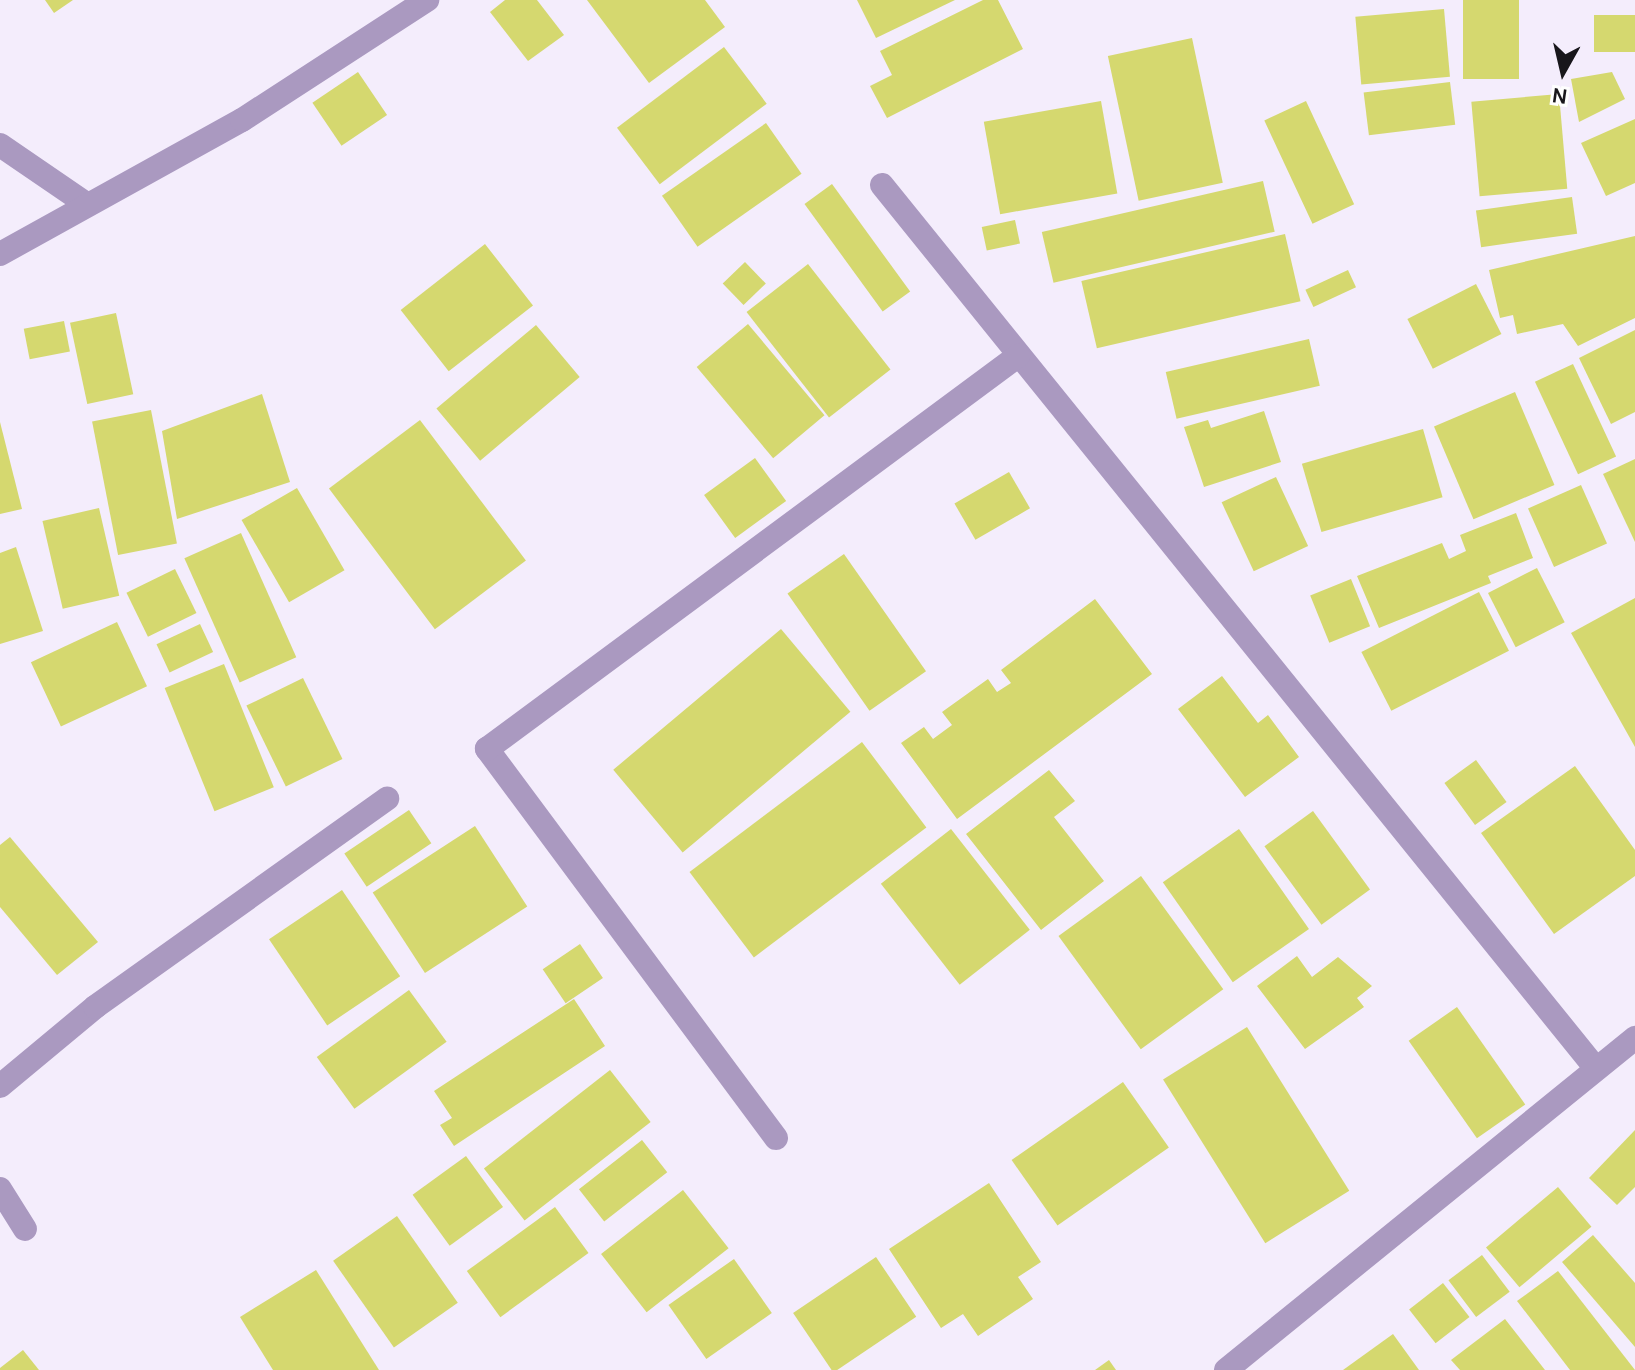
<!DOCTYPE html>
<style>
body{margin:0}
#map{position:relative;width:1635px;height:1370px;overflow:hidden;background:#f4edfc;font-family:Karla,sans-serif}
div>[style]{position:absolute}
.building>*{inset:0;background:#d5d86f;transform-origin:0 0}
.minor>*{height:24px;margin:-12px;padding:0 12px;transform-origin:12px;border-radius:12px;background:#aa99c0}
span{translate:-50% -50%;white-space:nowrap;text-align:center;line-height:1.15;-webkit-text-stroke:6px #fefefe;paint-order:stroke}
.north{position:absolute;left:1523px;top:32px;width:80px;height:80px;-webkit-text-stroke:6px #fefefe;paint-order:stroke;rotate:188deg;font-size:22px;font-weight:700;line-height:32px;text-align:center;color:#18161b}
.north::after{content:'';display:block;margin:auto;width:28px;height:36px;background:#18161b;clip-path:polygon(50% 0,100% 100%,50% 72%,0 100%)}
</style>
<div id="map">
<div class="building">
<i style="clip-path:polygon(45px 0,73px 0,54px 13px)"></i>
<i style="clip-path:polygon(505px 0,537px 0,564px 35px,528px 61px,490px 12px)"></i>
<i style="clip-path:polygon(587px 0,705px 0,725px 27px,649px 83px)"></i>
<i style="clip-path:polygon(857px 0,955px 0,876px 38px)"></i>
<i style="clip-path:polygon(983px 0,998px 0,1023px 49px,887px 118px,870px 86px,892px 75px,880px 51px)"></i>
<i style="left:1463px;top:0;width:56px;height:79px"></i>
<i style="left:1444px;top:9px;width:68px;height:89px;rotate:85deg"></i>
<i style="left:1635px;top:15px;width:37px;height:41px;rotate:90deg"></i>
<i style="left:1192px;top:38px;width:148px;height:86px;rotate:78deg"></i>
<i style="left:724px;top:47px;width:71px;height:134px;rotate:53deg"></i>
<i style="left:358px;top:72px;width:52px;height:55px;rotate:56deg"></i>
<i style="clip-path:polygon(1612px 72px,1625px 99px,1579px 122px,1571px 79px)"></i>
<i style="left:1450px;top:82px;width:43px;height:87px;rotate:83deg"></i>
<i style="left:1559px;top:94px;width:95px;height:88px;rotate:85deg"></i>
<i style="left:1101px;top:101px;width:94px;height:119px;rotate:80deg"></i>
<i style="left:1306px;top:101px;width:114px;height:46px;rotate:65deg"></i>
<i style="clip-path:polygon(1635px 119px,1635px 183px,1606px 196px,1581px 143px)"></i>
<i style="left:766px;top:123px;width:62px;height:127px;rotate:55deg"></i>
<i style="left:1263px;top:181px;width:52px;height:227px;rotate:77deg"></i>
<i style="left:832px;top:184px;width:133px;height:34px;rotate:54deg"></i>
<i style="left:1572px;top:197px;width:37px;height:97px;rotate:82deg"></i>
<i style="left:1015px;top:220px;width:24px;height:34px;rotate:78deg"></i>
<i style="left:1285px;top:234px;width:69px;height:209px;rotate:77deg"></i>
<i style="clip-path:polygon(1635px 236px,1635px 318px,1578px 346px,1563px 324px,1517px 334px,1513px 315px,1500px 318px,1489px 270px)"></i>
<i style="left:485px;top:244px;width:78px;height:107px;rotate:52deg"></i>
<i style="left:745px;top:262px;width:30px;height:31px;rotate:46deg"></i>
<i style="left:808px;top:264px;width:134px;height:78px;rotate:52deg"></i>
<i style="left:1348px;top:270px;width:19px;height:47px;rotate:65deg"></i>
<i style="left:1476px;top:284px;width:56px;height:77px;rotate:63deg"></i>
<i style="left:116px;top:313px;width:83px;height:47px;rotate:78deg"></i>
<i style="left:64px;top:321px;width:31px;height:41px;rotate:79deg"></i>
<i style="left:748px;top:324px;width:119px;height:67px;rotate:50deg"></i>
<i style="left:536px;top:325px;width:68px;height:130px;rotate:50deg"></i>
<i style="clip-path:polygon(1635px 330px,1635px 412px,1611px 424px,1579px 358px)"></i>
<i style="left:1309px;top:339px;width:48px;height:147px;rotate:77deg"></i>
<i style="left:1573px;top:364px;width:102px;height:42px;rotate:65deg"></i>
<i style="left:1515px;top:392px;width:101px;height:88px;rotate:67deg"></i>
<i style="clip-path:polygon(262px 394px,290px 482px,177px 519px,162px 431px)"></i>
<i style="left:151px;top:410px;width:136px;height:60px;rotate:79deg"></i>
<i style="clip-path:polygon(1264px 411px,1281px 462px,1204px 487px,1184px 427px,1208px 420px,1211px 428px)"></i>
<i style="left:420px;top:420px;width:176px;height:114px;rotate:53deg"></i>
<i style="clip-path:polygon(0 422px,22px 509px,0 514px)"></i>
<i style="left:1423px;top:429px;width:71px;height:126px;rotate:74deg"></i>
<i style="left:755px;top:458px;width:53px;height:63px;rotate:54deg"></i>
<i style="clip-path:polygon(1635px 459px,1635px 542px,1603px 474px)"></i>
<i style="left:1009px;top:472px;width:42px;height:63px;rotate:60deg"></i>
<i style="left:1276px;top:477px;width:76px;height:60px;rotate:65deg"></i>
<i style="left:1581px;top:485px;width:64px;height:58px;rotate:66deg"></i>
<i style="left:297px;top:488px;width:95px;height:64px;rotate:60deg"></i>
<i style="left:99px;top:508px;width:90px;height:58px;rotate:77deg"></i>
<i style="clip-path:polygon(1516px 513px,1533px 558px,1488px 576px,1491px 583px,1379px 628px,1357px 576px,1442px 543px,1449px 559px,1466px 551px,1460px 535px)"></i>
<i style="left:241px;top:533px;width:136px;height:62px;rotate:66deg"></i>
<i style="clip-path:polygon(16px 547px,43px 631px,0 644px,0 553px)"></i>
<i style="left:844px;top:554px;width:143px;height:69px;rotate:55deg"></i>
<i style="left:1537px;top:568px;width:61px;height:55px;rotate:63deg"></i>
<i style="left:175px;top:569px;width:49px;height:54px;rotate:64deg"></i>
<i style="left:1351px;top:579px;width:51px;height:44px;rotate:68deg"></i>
<i style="left:1479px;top:592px;width:66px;height:132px;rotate:63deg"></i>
<i style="clip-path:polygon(1635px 598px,1635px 747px,1571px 633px)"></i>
<i style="clip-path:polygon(1095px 599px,1152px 674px,957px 819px,901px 743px,924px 727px,933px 739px,952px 725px,942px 712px,988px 679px,997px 692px,1011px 683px,1001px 670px)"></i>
<i style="left:117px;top:622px;width:71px;height:95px;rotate:65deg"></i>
<i style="left:200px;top:624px;width:31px;height:48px;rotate:65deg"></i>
<i style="left:781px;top:629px;width:108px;height:219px;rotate:50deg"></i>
<i style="left:224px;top:664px;width:133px;height:64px;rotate:68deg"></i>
<i style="clip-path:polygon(1222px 676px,1258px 723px,1268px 715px,1299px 757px,1245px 797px,1178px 709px)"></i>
<i style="left:303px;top:678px;width:90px;height:63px;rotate:64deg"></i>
<i style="left:862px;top:742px;width:107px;height:216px;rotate:53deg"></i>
<i style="left:1476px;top:760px;width:52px;height:39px;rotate:54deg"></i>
<i style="clip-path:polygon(1575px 766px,1635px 850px,1635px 876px,1554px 934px,1481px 833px)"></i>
<i style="clip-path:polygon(1049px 770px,1075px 801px,1054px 817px,1104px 881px,1041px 930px,966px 834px)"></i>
<i style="left:409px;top:810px;width:40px;height:78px;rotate:56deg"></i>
<i style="left:1313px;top:811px;width:97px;height:60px;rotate:54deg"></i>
<i style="left:475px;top:826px;width:96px;height:122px;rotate:57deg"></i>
<i style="left:951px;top:829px;width:128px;height:89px;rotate:52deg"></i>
<i style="left:1239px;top:829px;width:122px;height:93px;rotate:55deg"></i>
<i style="clip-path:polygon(10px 837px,98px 942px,57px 975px,0 907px,0 845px)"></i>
<i style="left:1141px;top:876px;width:140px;height:102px;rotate:54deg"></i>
<i style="left:342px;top:890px;width:104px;height:88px;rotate:56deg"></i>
<i style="left:580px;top:944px;width:41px;height:45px;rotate:56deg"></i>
<i style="clip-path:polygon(1297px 956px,1312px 977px,1338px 957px,1372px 986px,1357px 998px,1364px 1007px,1305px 1049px,1257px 986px)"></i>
<i style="left:409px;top:990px;width:64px;height:114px;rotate:54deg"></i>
<i style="clip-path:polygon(574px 999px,605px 1046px,454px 1146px,440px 1125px,452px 1118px,434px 1091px)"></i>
<i style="left:1457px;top:1007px;width:119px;height:59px;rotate:55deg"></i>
<i style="left:1247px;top:1027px;width:193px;height:99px;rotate:58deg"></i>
<i style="left:610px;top:1070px;width:66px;height:160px;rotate:52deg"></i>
<i style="left:1123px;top:1082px;width:80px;height:136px;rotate:55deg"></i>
<i style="clip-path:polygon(1635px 1130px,1635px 1187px,1617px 1205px,1589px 1178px)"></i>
<i style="left:642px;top:1140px;width:41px;height:80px;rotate:52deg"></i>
<i style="left:466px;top:1156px;width:63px;height:66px;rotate:54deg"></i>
<i style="clip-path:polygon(989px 1183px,1041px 1262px,1018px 1277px,1033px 1299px,978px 1336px,963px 1314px,941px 1328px,889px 1249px)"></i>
<i style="left:1558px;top:1187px;width:52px;height:94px;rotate:50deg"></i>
<i style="left:683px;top:1190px;width:74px;height:104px;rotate:52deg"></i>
<i style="left:555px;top:1207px;width:57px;height:109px;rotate:54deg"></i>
<i style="left:397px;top:1216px;width:106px;height:78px;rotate:55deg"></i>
<i style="clip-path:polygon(1593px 1235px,1635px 1283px,1635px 1347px,1562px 1262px)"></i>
<i style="left:1482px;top:1255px;width:46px;height:42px;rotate:53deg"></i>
<i style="left:876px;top:1257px;width:72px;height:100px;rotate:56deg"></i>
<i style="left:734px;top:1259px;width:66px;height:80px;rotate:55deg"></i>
<i style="clip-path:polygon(316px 1270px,379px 1370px,273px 1370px,240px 1317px)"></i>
<i style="clip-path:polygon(1558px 1271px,1635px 1370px,1570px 1370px,1517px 1301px)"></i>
<i style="left:1443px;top:1283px;width:43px;height:43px;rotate:52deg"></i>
<i style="clip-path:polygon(1505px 1319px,1545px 1370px,1460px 1370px,1451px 1360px)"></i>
<i style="clip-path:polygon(1393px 1334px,1419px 1370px,1343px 1370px)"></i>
<i style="clip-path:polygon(23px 1350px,39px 1370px,0 1370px,0 1368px)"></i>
<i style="clip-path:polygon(1109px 1360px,1116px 1370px,1095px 1370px)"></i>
</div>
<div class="minor">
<i style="left:0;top:145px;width:103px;rotate:34.3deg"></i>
<i style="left:882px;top:185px;width:1133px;rotate:51.06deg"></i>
<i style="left:0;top:254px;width:277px;rotate:-29deg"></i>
<i style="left:242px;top:120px;width:221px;rotate:-33deg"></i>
<i style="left:0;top:1086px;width:124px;rotate:-39.7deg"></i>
<i style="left:95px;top:1007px;width:359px;rotate:-35.5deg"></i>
<i style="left:776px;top:1138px;width:485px;rotate:-126.6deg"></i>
<i style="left:487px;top:749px;width:661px;rotate:-36.51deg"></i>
<i style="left:0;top:1189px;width:47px;rotate:58deg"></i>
<i style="left:1226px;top:1370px;width:527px;rotate:-39.07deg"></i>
</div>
<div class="north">N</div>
</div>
